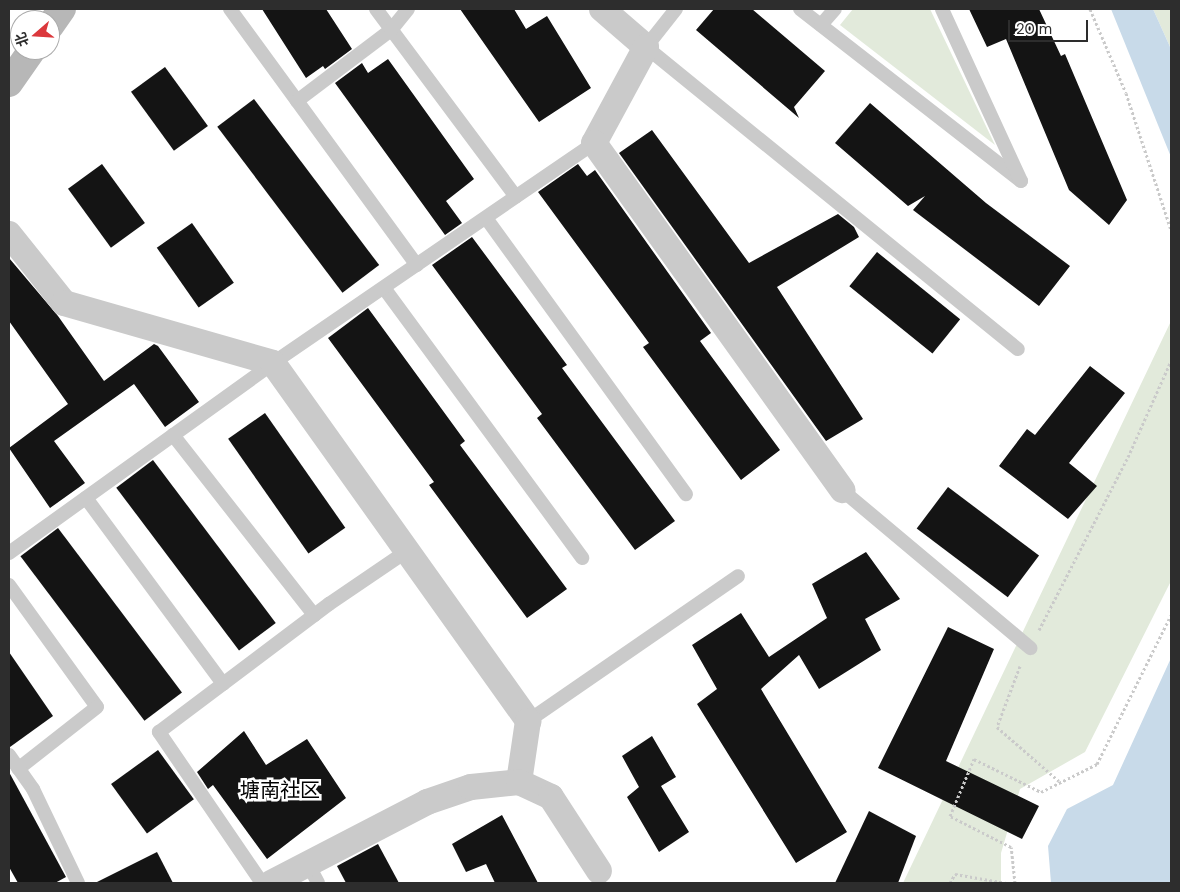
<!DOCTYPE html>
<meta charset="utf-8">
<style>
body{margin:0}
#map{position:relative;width:1180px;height:892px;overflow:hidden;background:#fff;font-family:"DM Sans","Noto Sans SC",sans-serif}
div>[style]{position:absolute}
.green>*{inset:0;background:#e2eadb}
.water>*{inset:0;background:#c8dae9}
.building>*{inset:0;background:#141414;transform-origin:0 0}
.path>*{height:3px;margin-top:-1.5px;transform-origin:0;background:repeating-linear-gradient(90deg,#cacaca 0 2.5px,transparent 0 5px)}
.lane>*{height:14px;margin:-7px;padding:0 7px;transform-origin:7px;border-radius:7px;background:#cacaca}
.street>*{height:26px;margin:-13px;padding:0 13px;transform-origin:13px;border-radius:13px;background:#cacaca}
.secondary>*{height:28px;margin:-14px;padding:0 14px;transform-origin:14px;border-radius:14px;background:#b7b7b7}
span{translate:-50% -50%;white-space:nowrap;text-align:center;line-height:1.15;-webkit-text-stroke:5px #fff;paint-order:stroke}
.quarter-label{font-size:20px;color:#000}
.frame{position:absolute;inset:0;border:10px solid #2d2d2d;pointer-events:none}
.north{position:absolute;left:10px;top:10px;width:50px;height:50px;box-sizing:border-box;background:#fff;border:1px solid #ababab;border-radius:50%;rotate:251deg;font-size:14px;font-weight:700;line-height:20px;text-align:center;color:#2d2d2d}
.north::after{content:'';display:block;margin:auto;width:18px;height:22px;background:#db383c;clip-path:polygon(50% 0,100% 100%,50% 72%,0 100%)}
.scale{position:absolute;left:1008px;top:20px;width:80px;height:22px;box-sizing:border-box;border:2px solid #2d2d2d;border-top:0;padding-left:6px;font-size:15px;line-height:18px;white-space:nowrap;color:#2d2d2d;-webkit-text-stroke:4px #fff;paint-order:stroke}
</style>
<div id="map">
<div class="green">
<i style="clip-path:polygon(853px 9px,930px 9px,995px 145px,840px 25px)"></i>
<i style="clip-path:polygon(1153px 9px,1171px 9px,1171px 49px)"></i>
<i style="clip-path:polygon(1171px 321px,1171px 581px,1085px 752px,1020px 789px,1001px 853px,1001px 883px,903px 883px)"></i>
</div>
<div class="water">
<i style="clip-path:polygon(1111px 9px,1153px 9px,1171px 49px,1171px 157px)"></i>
<i style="clip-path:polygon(1171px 658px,1171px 883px,1051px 883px,1048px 846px,1067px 809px,1113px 785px)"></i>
</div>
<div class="building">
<i style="clip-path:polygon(262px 9px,326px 9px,352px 49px,325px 69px,323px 66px,306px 78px)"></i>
<i style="clip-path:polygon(460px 9px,514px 9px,526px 29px,547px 16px,591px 88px,539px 122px)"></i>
<i style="clip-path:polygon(714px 9px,752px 9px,825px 71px,794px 107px,799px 118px,696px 30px)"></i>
<i style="clip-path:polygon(969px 9px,1039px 9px,1061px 56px,1065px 54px,1127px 200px,1109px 225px,1069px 190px,1006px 39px,987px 47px)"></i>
<i style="clip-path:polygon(388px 59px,474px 179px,446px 201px,462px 223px,445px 235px,335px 83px,362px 63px,368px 73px)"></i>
<i style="left:165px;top:67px;width:73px;height:42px;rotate:54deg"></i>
<i style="left:254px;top:99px;width:208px;height:46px;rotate:53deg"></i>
<i style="clip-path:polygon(870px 103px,986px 203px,1070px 266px,1039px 306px,913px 210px,925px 196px,908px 206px,835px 143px)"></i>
<i style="clip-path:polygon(652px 130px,749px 263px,838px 214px,854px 227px,859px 237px,777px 287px,863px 419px,826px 441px,619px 153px)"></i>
<i style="left:102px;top:164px;width:73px;height:42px;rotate:54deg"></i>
<i style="clip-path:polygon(578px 164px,587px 176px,595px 170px,711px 333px,700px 341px,780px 450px,741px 480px,643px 347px,649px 343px,538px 192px)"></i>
<i style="left:192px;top:223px;width:73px;height:43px;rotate:55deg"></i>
<i style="clip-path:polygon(472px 237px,567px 365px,562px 368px,675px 521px,635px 550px,537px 418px,542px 414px,432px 265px)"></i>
<i style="left:877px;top:252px;width:107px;height:44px;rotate:39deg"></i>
<i style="clip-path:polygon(9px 258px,58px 316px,104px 381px,154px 344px,158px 346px,199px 402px,165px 427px,134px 384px,54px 441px,85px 483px,50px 508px,9px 448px,68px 404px,9px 321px)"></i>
<i style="clip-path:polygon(368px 308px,465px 441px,460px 445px,567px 589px,527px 618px,429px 485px,434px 482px,328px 338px)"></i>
<i style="clip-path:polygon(1090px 366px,1125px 393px,1069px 463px,1097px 486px,1068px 519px,999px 466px,1027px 429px,1035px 435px)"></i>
<i style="left:265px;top:413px;width:140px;height:45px;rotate:55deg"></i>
<i style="left:153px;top:460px;width:204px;height:46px;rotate:53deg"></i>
<i style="left:948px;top:487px;width:114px;height:52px;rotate:37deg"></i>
<i style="left:58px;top:528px;width:206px;height:47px;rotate:53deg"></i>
<i style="clip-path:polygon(866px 552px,900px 599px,865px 619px,881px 650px,819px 689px,799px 655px,761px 689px,847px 832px,796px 863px,697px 704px,717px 689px,692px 645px,741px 613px,769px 657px,827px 618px,812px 584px)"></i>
<i style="clip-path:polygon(948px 627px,994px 649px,946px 761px,1039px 806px,1022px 839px,878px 768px)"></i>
<i style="clip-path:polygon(9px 652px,53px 716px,10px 747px,9px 746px)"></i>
<i style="clip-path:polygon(244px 731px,266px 765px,307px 739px,346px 798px,267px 859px,213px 785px,208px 789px,197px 772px)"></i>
<i style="clip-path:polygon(652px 736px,676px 777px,661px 786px,689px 832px,659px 852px,627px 797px,639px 787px,622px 756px)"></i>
<i style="left:158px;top:750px;width:61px;height:58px;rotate:54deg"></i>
<i style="clip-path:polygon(9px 772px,66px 877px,55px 883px,18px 883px,9px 867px)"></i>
<i style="clip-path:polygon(869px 811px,916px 836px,898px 883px,835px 883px)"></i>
<i style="clip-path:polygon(502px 815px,538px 883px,495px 883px,486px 864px,466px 872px,452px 844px)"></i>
<i style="clip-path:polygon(378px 844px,399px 883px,346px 883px,337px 866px)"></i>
<i style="clip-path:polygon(157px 852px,173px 883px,95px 883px)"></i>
</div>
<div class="path">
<i style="left:1090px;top:9px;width:91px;rotate:66.8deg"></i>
<i style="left:1126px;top:93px;width:144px;rotate:71.8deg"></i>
<i style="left:1039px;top:630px;width:195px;rotate:-62.8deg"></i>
<i style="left:1128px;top:457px;width:105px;rotate:-65.9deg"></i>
<i style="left:1020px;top:666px;width:65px;rotate:110.7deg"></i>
<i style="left:997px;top:727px;width:82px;rotate:41.1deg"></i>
<i style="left:950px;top:883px;width:10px;rotate:-61deg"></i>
<i style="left:955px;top:874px;width:52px;rotate:10deg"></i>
<i style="left:1015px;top:883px;width:36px;rotate:-96deg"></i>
<i style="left:1011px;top:847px;width:68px;rotate:-153.1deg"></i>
<i style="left:950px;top:816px;width:62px;rotate:-67.2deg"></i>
<i style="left:974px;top:759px;width:75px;rotate:26.2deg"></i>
<i style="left:1041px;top:792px;width:63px;rotate:-26.6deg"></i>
<i style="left:1097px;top:764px;width:166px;rotate:-63.6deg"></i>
</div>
<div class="lane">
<i style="left:230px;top:9px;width:317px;rotate:53.9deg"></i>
<i style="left:376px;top:9px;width:234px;rotate:53.3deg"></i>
<i style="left:676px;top:9px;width:48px;rotate:128.3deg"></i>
<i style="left:646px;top:47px;width:479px;rotate:39.1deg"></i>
<i style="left:800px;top:9px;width:280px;rotate:37.9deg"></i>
<i style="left:1021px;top:181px;width:189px;rotate:-114.7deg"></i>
<i style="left:821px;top:25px;width:21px;rotate:-49deg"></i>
<i style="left:297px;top:101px;width:118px;rotate:-37.1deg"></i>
<i style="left:391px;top:30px;width:27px;rotate:-51deg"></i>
<i style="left:486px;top:218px;width:341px;rotate:54.1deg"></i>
<i style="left:384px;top:288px;width:335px;rotate:53.7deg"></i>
<i style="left:173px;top:435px;width:229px;rotate:51.9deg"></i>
<i style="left:842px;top:490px;width:246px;rotate:40deg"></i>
<i style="left:86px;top:498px;width:231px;rotate:53.6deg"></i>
<i style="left:9px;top:553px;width:325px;rotate:-35.7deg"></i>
<i style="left:273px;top:363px;width:389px;rotate:-34.4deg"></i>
<i style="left:9px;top:585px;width:150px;rotate:54.2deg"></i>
<i style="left:97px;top:707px;width:100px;rotate:141.9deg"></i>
<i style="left:528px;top:721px;width:255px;rotate:-34.6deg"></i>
<i style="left:9px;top:755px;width:42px;rotate:54.8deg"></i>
<i style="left:33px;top:789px;width:104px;rotate:64.4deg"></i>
<i style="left:308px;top:864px;width:21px;rotate:62deg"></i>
<i style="left:262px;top:883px;width:183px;rotate:-124.3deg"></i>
<i style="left:159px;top:732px;width:213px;rotate:-37deg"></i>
<i style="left:329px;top:604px;width:94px;rotate:-34.2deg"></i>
</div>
<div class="street">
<i style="left:602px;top:9px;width:58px;rotate:40.8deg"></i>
<i style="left:646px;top:47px;width:109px;rotate:118.4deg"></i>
<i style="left:594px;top:143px;width:427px;rotate:54.4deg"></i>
<i style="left:9px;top:234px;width:88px;rotate:51.4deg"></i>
<i style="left:64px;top:303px;width:217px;rotate:16deg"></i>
<i style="left:273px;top:363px;width:440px;rotate:54.5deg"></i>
<i style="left:528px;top:721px;width:62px;rotate:98.4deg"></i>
<i style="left:271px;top:883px;width:176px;rotate:-27.4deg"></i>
<i style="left:427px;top:802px;width:46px;rotate:-18.8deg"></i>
<i style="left:471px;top:787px;width:48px;rotate:-5.9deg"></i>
<i style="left:519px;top:782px;width:35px;rotate:25deg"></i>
<i style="left:551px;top:797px;width:88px;rotate:57deg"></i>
</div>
<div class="secondary">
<i style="left:50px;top:26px;width:21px;rotate:-55deg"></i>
<i style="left:9px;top:83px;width:40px;rotate:-55.1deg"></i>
</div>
<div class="quarter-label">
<span style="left:280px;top:790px">塘南社区</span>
</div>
<div class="frame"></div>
<div class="north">北</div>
<div class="scale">20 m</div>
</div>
